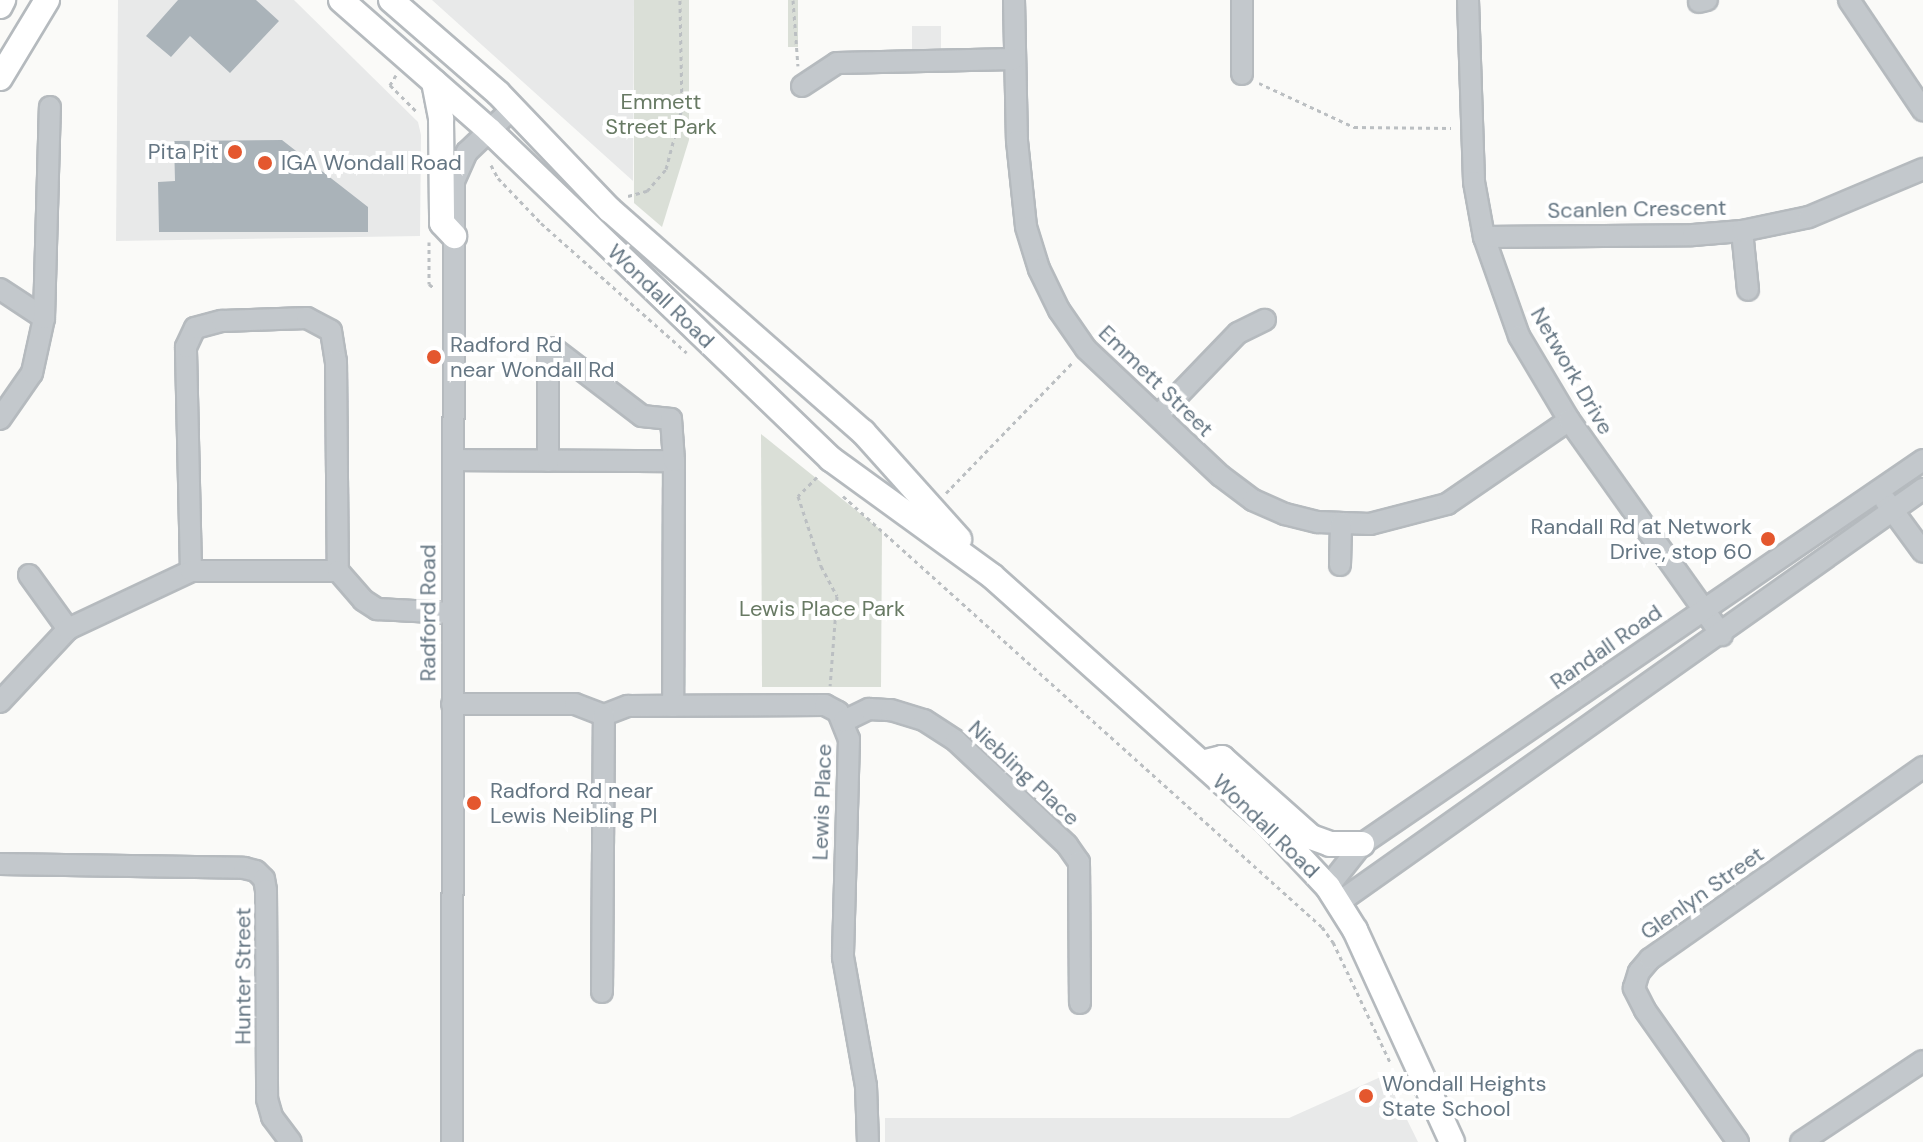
<!DOCTYPE html>
<style>
body{margin:0}
#map{position:relative;width:1923px;height:1142px;overflow:hidden;background:#fafaf8;font-family:"DM Sans",sans-serif}
div>[style]{position:absolute}
.built>*{inset:0;background:#e8e9e9;transform-origin:0 0}
.green>*{inset:0;background:#dadfd7;transform-origin:0 0}
.building>*{inset:0;background:#aab3b9}
.path>*{height:3px;margin-top:-1.5px;transform-origin:0;background:repeating-linear-gradient(90deg,#bbbfc2 0 4px,transparent 0 8px)}
.roads{filter:drop-shadow(2px 0 #b5babe) drop-shadow(-2px 0 #b5babe) drop-shadow(0 2px #b5babe) drop-shadow(0 -2px #b5babe)}
.minor>*{height:20px;margin:-10px;padding:0 10px;transform-origin:10px;border-radius:10px;background:#c3c8cc}
.major>*{height:24px;margin:-12px;padding:0 12px;transform-origin:12px;border-radius:12px;background:#fff}
.dots>*{width:22px;height:22px;translate:-50% -50%;box-sizing:border-box;border:4px solid #fff;border-radius:50%}
span{translate:-50% -50%;white-space:nowrap;text-align:center;line-height:1.15;-webkit-text-stroke:8px #fff;paint-order:stroke}
.park-label{font-size:22px;color:#687a64}
.poi-label{font-size:22px;color:#657683}
.right{translate:-100% -50%;text-align:right}
.left{translate:0 -50%;text-align:left}
.street-label{font-size:22px;color:#657683}
</style>
<div id="map">
<div class="built">
<i style="clip-path:polygon(118px 0,294px 0,418px 122px,421px 135px,420px 236px,116px 241px)"></i>
<i style="clip-path:polygon(432px 0,634px 0,633px 181px)"></i>
<i style="left:912px;top:26px;width:29px;height:23px"></i>
<i style="clip-path:polygon(1385px 1075px,1418px 1142px,885px 1142px,885px 1118px,1289px 1118px)"></i>
</div>
<div class="green">
<i style="clip-path:polygon(634px 0,689px 0,689px 140px,662px 227px,634px 203px)"></i>
<i style="left:788px;top:0;width:10px;height:47px"></i>
<i style="clip-path:polygon(761px 434px,882px 531px,881px 687px,762px 687px)"></i>
</div>
<div class="building">
<i style="clip-path:polygon(178px 0,256px 0,279px 21px,230px 73px,190px 36px,171px 57px,146px 36px)"></i>
<i style="clip-path:polygon(282px 140px,368px 207px,368px 232px,159px 232px,158px 182px,175px 181px,174px 141px)"></i>
</div>
<div class="path">
<i style="left:793px;top:0;width:66px;rotate:85.7deg"></i>
<i style="left:396px;top:75px;width:12px;rotate:121deg"></i>
<i style="left:390px;top:85px;width:37px;rotate:45deg"></i>
<i style="left:1259px;top:83px;width:105px;rotate:24.9deg"></i>
<i style="left:1354px;top:127px;width:97px;rotate:0.6deg"></i>
<i style="left:491px;top:165px;width:15px;rotate:62deg"></i>
<i style="left:498px;top:178px;width:62px;rotate:46.3deg"></i>
<i style="left:541px;top:223px;width:195px;rotate:41.7deg"></i>
<i style="left:628px;top:196px;width:20px;rotate:-15deg"></i>
<i style="left:647px;top:191px;width:29px;rotate:-49deg"></i>
<i style="left:666px;top:169px;width:63px;rotate:-75.3deg"></i>
<i style="left:682px;top:108px;width:108px;rotate:-91.1deg"></i>
<i style="left:429px;top:242px;width:42px;rotate:90deg"></i>
<i style="left:429px;top:284px;width:6px;rotate:39deg"></i>
<i style="left:817px;top:477px;width:27px;rotate:135deg"></i>
<i style="left:798px;top:496px;width:74px;rotate:71.8deg"></i>
<i style="left:821px;top:566px;width:34px;rotate:62deg"></i>
<i style="left:837px;top:596px;width:90px;rotate:94.4deg"></i>
<i style="left:946px;top:493px;width:181px;rotate:-45.9deg"></i>
<i style="left:843px;top:496px;width:644px;rotate:41.98deg"></i>
<i style="left:1322px;top:927px;width:19px;rotate:54deg"></i>
<i style="left:1333px;top:942px;width:133px;rotate:64.6deg"></i>
</div>
<div class="roads">
<div class="minor">
<i style="left:1014px;top:0;width:141px;rotate:88.8deg"></i>
<i style="left:1017px;top:141px;width:86px;rotate:84deg"></i>
<i style="left:1026px;top:227px;width:44px;rotate:72.8deg"></i>
<i style="left:1039px;top:269px;width:46px;rotate:64deg"></i>
<i style="left:1059px;top:310px;width:47px;rotate:55.3deg"></i>
<i style="left:1086px;top:349px;width:185px;rotate:43.3deg"></i>
<i style="left:1221px;top:476px;width:40px;rotate:37deg"></i>
<i style="left:1253px;top:500px;width:35px;rotate:24deg"></i>
<i style="left:1285px;top:514px;width:34px;rotate:14deg"></i>
<i style="left:1318px;top:522px;width:52px;rotate:2.2deg"></i>
<i style="left:1370px;top:524px;width:80px;rotate:-14.6deg"></i>
<i style="left:1447px;top:504px;width:148px;rotate:-34.5deg"></i>
<i style="left:1242px;top:0;width:74px;rotate:90deg"></i>
<i style="left:1468px;top:0;width:182px;rotate:88.1deg"></i>
<i style="left:1474px;top:182px;width:56px;rotate:79.7deg"></i>
<i style="left:1484px;top:237px;width:105px;rotate:70.5deg"></i>
<i style="left:1519px;top:336px;width:98px;rotate:59.2deg"></i>
<i style="left:1569px;top:420px;width:264px;rotate:54.6deg"></i>
<i style="left:1849px;top:0;width:133px;rotate:56.1deg"></i>
<i style="left:1699px;top:2px;width:8px;rotate:-14deg"></i>
<i style="left:802px;top:86px;width:42px;rotate:-33.3deg"></i>
<i style="left:837px;top:63px;width:177px;rotate:-1.3deg"></i>
<i style="left:1742px;top:231px;width:59px;rotate:84.2deg"></i>
<i style="left:1484px;top:237px;width:209px;rotate:-0.5deg"></i>
<i style="left:1693px;top:235px;width:49px;rotate:-4.7deg"></i>
<i style="left:1742px;top:231px;width:68px;rotate:-11.8deg"></i>
<i style="left:1809px;top:217px;width:124px;rotate:-22.8deg"></i>
<i style="left:0;top:289px;width:53px;rotate:33.4deg"></i>
<i style="left:1158px;top:416px;width:115px;rotate:-46.1deg"></i>
<i style="left:1238px;top:333px;width:30px;rotate:-26deg"></i>
<i style="left:0;top:419px;width:56px;rotate:-55.2deg"></i>
<i style="left:32px;top:373px;width:56px;rotate:-77.7deg"></i>
<i style="left:44px;top:318px;width:211px;rotate:-88.4deg"></i>
<i style="left:453px;top:460px;width:221px;rotate:0.3deg"></i>
<i style="left:674px;top:461px;width:245px;rotate:90.2deg"></i>
<i style="left:548px;top:461px;width:108px;rotate:-90deg"></i>
<i style="left:548px;top:353px;width:7px;rotate:-45deg"></i>
<i style="left:553px;top:348px;width:112px;rotate:37.4deg"></i>
<i style="left:642px;top:416px;width:29px;rotate:6deg"></i>
<i style="left:671px;top:419px;width:42px;rotate:85.9deg"></i>
<i style="left:1885px;top:500px;width:64px;rotate:53.8deg"></i>
<i style="left:1340px;top:565px;width:42px;rotate:-88.6deg"></i>
<i style="left:191px;top:571px;width:224px;rotate:-91.3deg"></i>
<i style="left:186px;top:347px;width:21px;rotate:-65deg"></i>
<i style="left:195px;top:328px;width:28px;rotate:-15deg"></i>
<i style="left:222px;top:321px;width:85px;rotate:-2deg"></i>
<i style="left:307px;top:318px;width:27px;rotate:28deg"></i>
<i style="left:331px;top:331px;width:30px;rotate:81deg"></i>
<i style="left:336px;top:361px;width:210px;rotate:89.5deg"></i>
<i style="left:29px;top:575px;width:67px;rotate:54.2deg"></i>
<i style="left:0;top:702px;width:100px;rotate:-47deg"></i>
<i style="left:68px;top:629px;width:136px;rotate:-25.2deg"></i>
<i style="left:191px;top:571px;width:147px"></i>
<i style="left:338px;top:571px;width:38px;rotate:49deg"></i>
<i style="left:363px;top:600px;width:17px;rotate:33deg"></i>
<i style="left:377px;top:609px;width:75px;rotate:3.1deg"></i>
<i style="left:452px;top:704px;width:123px"></i>
<i style="left:575px;top:704px;width:31px;rotate:21deg"></i>
<i style="left:604px;top:715px;width:26px;rotate:-21deg"></i>
<i style="left:628px;top:706px;width:197px;rotate:-0.3deg"></i>
<i style="left:825px;top:705px;width:15px;rotate:28deg"></i>
<i style="left:838px;top:712px;width:29px;rotate:68deg"></i>
<i style="left:849px;top:739px;width:218px;rotate:91.6deg"></i>
<i style="left:843px;top:957px;width:131px;rotate:79.9deg"></i>
<i style="left:866px;top:1086px;width:56px;rotate:88deg"></i>
<i style="left:844px;top:721px;width:28px;rotate:-26deg"></i>
<i style="left:869px;top:709px;width:22px;rotate:3deg"></i>
<i style="left:891px;top:710px;width:34px;rotate:17deg"></i>
<i style="left:924px;top:720px;width:38px;rotate:33deg"></i>
<i style="left:956px;top:741px;width:152px;rotate:43.1deg"></i>
<i style="left:1067px;top:845px;width:21px;rotate:55deg"></i>
<i style="left:1079px;top:862px;width:141px;rotate:89.6deg"></i>
<i style="left:0;top:864px;width:244px;rotate:0.9deg"></i>
<i style="left:244px;top:868px;width:12px;rotate:14deg"></i>
<i style="left:256px;top:871px;width:11px;rotate:45deg"></i>
<i style="left:264px;top:879px;width:11px;rotate:80deg"></i>
<i style="left:266px;top:890px;width:209px;rotate:89.7deg"></i>
<i style="left:267px;top:1099px;width:19px;rotate:74deg"></i>
<i style="left:272px;top:1117px;width:31px;rotate:53deg"></i>
<i style="left:1328px;top:887px;width:55px;rotate:-51.7deg"></i>
<i style="left:1362px;top:844px;width:680px;rotate:-34.39deg"></i>
<i style="left:1338px;top:903px;width:717px;rotate:-35.29deg"></i>
<i style="left:602px;top:992px;width:277px;rotate:-89.6deg"></i>
<i style="left:452px;top:1142px;width:961px;rotate:-89.88deg"></i>
<i style="left:454px;top:181px;width:32px;rotate:-66deg"></i>
<i style="left:467px;top:152px;width:64px;rotate:-43.7deg"></i>
<i style="left:1738px;top:1142px;width:161px;rotate:-125.2deg"></i>
<i style="left:1645px;top:1010px;width:25px;rotate:-117deg"></i>
<i style="left:1634px;top:988px;width:17px;rotate:-73deg"></i>
<i style="left:1639px;top:972px;width:17px;rotate:-50deg"></i>
<i style="left:1650px;top:959px;width:334px;rotate:-35.1deg"></i>
<i style="left:1801px;top:1142px;width:146px;rotate:-33.6deg"></i>
</div>
<div class="major">
<i style="left:341px;top:0;width:197px;rotate:41.3deg"></i>
<i style="left:489px;top:130px;width:475px;rotate:43.9deg"></i>
<i style="left:831px;top:459px;width:199px;rotate:36deg"></i>
<i style="left:992px;top:576px;width:372px;rotate:41.8deg"></i>
<i style="left:1269px;top:824px;width:86px;rotate:46.9deg"></i>
<i style="left:1328px;top:887px;width:51px;rotate:57.9deg"></i>
<i style="left:1355px;top:930px;width:233px;rotate:65.4deg"></i>
<i style="left:391px;top:0;width:142px;rotate:41deg"></i>
<i style="left:498px;top:93px;width:162px;rotate:46.3deg"></i>
<i style="left:610px;top:210px;width:337px;rotate:41.3deg"></i>
<i style="left:863px;top:432px;width:144px;rotate:48.1deg"></i>
<i style="left:0;top:6px;width:7px;rotate:-63deg"></i>
<i style="left:0;top:78px;width:91px;rotate:-58.9deg"></i>
<i style="left:434px;top:82px;width:38px;rotate:79deg"></i>
<i style="left:441px;top:119px;width:104px;rotate:89.4deg"></i>
<i style="left:442px;top:223px;width:18px;rotate:47deg"></i>
<i style="left:1202px;top:763px;width:21px;rotate:-14deg"></i>
<i style="left:1222px;top:758px;width:119px;rotate:41.6deg"></i>
<i style="left:1311px;top:837px;width:20px;rotate:20deg"></i>
<i style="left:1330px;top:844px;width:32px"></i>
</div>
</div>
<div class="dots">
<i style="left:235px;top:152px;background:#e4572e"></i>
<i style="left:265px;top:163px;background:#e4572e"></i>
<i style="left:434px;top:357px;background:#e4572e"></i>
<i style="left:1768px;top:539px;background:#e4572e"></i>
<i style="left:474px;top:803px;background:#e4572e"></i>
<i style="left:1366px;top:1096px;background:#e4572e"></i>
</div>
<div class="park-label">
<span style="left:661px;top:114px">Emmett<br>Street Park</span>
<span style="left:822px;top:609px">Lewis Place Park</span>
</div>
<div class="poi-label">
<span class="right" style="left:219px;top:152px">Pita Pit</span>
<span class="left" style="left:281px;top:163px">IGA Wondall Road</span>
<span class="left" style="left:450px;top:357px">Radford Rd<br>near Wondall Rd</span>
<span class="right" style="left:1752px;top:539px">Randall Rd at Network<br>Drive, stop 60</span>
<span class="left" style="left:490px;top:803px">Radford Rd near<br>Lewis Neibling Pl</span>
<span class="left" style="left:1382px;top:1096px">Wondall Heights<br>State School</span>
</div>
<div class="street-label">
<span style="left:1637px;top:209px;rotate:-1deg">Scanlen Crescent</span>
<span style="left:661px;top:296px;rotate:44deg">Wondall Road</span>
<span style="left:1572px;top:371px;rotate:60deg">Network Drive</span>
<span style="left:1156px;top:381px;rotate:44deg">Emmett Street</span>
<span style="left:428px;top:613px;rotate:-90deg">Radford Road</span>
<span style="left:1606px;top:647px;rotate:-35deg">Randall Road</span>
<span style="left:1024px;top:773px;rotate:43deg">Niebling Place</span>
<span style="left:822px;top:802px;rotate:-88deg">Lewis Place</span>
<span style="left:1266px;top:826px;rotate:44deg">Wondall Road</span>
<span style="left:1702px;top:893px;rotate:-35deg">Glenlyn Street</span>
<span style="left:243px;top:976px;rotate:-90deg">Hunter Street</span>
</div>
</div>
